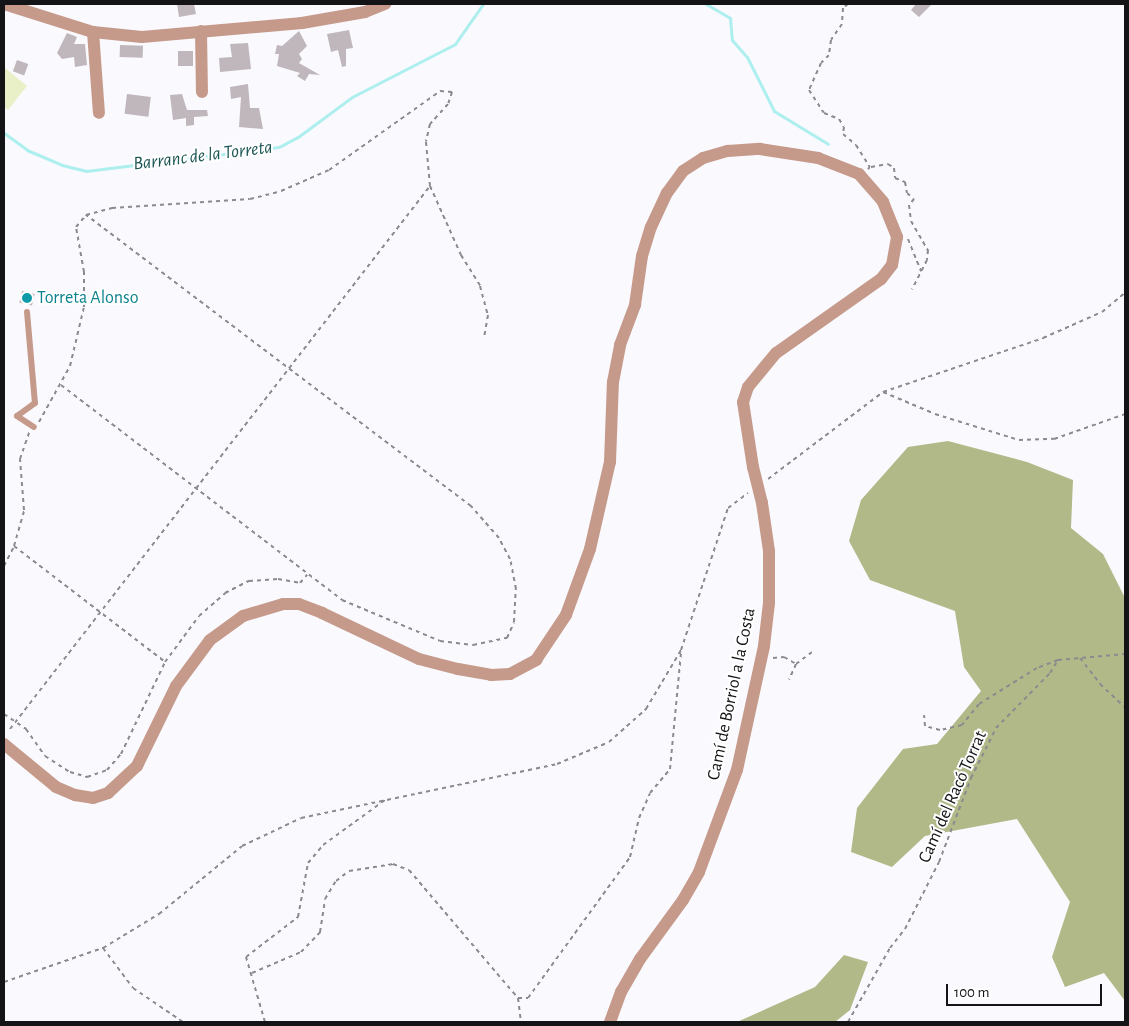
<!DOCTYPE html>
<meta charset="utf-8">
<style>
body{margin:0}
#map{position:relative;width:1129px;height:1026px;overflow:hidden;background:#faf9fe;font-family:"Alegreya Sans",sans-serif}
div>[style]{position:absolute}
.green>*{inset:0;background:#e9f0c7}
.forest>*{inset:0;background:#b2b988}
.stream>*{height:3px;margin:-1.5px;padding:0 1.5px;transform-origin:1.5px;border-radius:1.5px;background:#adefee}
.building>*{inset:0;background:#bfb7bb;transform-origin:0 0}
.path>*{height:2px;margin-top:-1px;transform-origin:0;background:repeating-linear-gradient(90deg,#8b8a8e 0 4px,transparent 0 8px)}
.service>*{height:6px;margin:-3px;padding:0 3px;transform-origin:3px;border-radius:3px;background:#c69a8b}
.minor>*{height:12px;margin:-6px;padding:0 6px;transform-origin:6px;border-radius:6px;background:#c69a8b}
.minor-bridge>*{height:12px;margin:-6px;padding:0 6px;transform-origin:6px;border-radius:6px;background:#c69a8b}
.dots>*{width:14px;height:14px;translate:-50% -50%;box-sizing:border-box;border:2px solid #fff;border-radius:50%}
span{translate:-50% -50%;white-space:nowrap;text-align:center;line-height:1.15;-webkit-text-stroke:4px #fff;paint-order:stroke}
.culture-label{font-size:18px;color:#0d838f}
.left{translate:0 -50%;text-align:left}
.street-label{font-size:18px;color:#141315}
.water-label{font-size:19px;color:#1c5454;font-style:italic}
.frame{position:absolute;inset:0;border:5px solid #141315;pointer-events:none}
.scale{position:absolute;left:946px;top:984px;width:156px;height:22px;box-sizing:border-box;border:2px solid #141315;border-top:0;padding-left:6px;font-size:15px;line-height:18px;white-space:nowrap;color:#141315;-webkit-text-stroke:4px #fff;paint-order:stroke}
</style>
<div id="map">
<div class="green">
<i style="clip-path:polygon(4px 67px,27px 86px,8px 110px,4px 107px)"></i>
</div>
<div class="forest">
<i style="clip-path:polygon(948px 441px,1027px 462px,1073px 480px,1071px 528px,1103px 554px,1125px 598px,1125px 1001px,1104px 973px,1065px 987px,1052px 957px,1070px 902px,1017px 819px,925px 836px,892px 867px,851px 852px,857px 808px,903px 749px,937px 744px,981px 691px,964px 667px,955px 611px,870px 580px,849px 541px,861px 500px,908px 447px)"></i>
<i style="clip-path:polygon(844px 955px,868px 962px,850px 1010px,835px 1022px,737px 1022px,815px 987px)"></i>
</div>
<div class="stream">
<i style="left:706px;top:4px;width:28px;rotate:30deg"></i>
<i style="left:730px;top:18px;width:22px;rotate:85deg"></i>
<i style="left:732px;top:40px;width:23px;rotate:49deg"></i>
<i style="left:747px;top:57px;width:60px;rotate:63.4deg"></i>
<i style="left:774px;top:111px;width:63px;rotate:31.4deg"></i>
<i style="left:4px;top:133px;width:29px;rotate:36deg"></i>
<i style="left:27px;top:150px;width:38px;rotate:23deg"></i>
<i style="left:62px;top:165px;width:25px;rotate:14deg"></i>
<i style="left:86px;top:171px;width:194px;rotate:-7.1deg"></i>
<i style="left:279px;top:147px;width:21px;rotate:-28deg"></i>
<i style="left:298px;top:137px;width:67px;rotate:-36.5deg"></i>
<i style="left:352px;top:97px;width:116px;rotate:-27.2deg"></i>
<i style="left:455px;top:44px;width:49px;rotate:-55deg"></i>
</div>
<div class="building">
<i style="clip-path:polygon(177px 4px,194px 4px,196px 14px,179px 17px)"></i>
<i style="clip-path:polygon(916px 4px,932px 4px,919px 17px,911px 10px)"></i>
<i style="clip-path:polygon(349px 30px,353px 48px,346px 49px,346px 66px,342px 67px,338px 50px,331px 52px,327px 34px)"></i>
<i style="clip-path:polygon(299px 31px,307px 46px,299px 54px,302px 59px,299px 63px,320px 75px,309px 74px,305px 81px,297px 76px,300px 73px,277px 66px,279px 54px,275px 54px,277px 45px,282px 46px)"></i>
<i style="clip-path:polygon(67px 33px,77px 37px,74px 44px,85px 44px,87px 65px,75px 67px,74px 57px,62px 59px,57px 53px)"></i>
<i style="clip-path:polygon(248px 43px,251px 69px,220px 72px,219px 58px,232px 57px,230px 44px)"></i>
<i style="left:120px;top:45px;width:23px;height:12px;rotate:2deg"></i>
<i style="left:193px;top:51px;width:15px;height:15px;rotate:90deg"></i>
<i style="left:17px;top:60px;width:12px;height:12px;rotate:20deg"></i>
<i style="clip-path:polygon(248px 84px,250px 108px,259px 108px,263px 129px,239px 127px,241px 97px,231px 99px,230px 87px)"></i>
<i style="left:127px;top:94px;width:24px;height:20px;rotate:7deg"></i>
<i style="clip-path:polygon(182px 94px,187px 110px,207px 110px,208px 116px,194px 117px,194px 125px,186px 126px,186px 118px,173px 120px,170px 95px)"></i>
<i style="left:22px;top:291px;width:13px;height:12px;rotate:13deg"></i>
</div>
<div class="path">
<i style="left:848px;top:4px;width:6px;rotate:141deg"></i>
<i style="left:843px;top:8px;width:16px;rotate:94deg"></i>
<i style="left:842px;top:24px;width:19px;rotate:125deg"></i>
<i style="left:831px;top:40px;width:15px;rotate:98deg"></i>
<i style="left:829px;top:55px;width:11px;rotate:135deg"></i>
<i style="left:821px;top:63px;width:30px;rotate:114deg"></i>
<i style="left:809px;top:90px;width:27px;rotate:57deg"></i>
<i style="left:824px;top:113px;width:16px;rotate:22deg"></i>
<i style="left:839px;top:119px;width:9px;rotate:58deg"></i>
<i style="left:844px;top:127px;width:7px;rotate:98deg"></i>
<i style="left:843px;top:134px;width:17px;rotate:40deg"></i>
<i style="left:856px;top:145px;width:26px;rotate:58deg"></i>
<i style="left:870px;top:167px;width:3px;rotate:135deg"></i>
<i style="left:871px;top:167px;width:17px;rotate:-10deg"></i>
<i style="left:888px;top:164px;width:7px;rotate:34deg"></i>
<i style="left:894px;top:168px;width:10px;rotate:84deg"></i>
<i style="left:895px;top:178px;width:11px;rotate:22deg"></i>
<i style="left:905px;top:182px;width:11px;rotate:80deg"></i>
<i style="left:907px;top:193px;width:9px;rotate:41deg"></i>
<i style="left:914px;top:199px;width:8px;rotate:130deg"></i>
<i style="left:909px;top:205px;width:16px;rotate:83deg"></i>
<i style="left:911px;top:221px;width:34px;rotate:60deg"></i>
<i style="left:928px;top:250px;width:10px;rotate:96deg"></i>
<i style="left:927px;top:260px;width:33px;rotate:117deg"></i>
<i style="left:908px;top:239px;width:35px;rotate:68deg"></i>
<i style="left:61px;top:385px;width:354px;rotate:37.4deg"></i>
<i style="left:342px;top:600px;width:106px;rotate:22.7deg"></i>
<i style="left:440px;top:641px;width:33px;rotate:7deg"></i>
<i style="left:473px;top:645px;width:35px;rotate:-12deg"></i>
<i style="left:507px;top:638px;width:17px;rotate:-66deg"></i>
<i style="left:514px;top:622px;width:33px;rotate:-87deg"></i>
<i style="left:516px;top:589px;width:31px;rotate:-101deg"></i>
<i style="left:510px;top:559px;width:24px;rotate:-118deg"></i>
<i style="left:499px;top:538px;width:43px;rotate:-131.2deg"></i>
<i style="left:471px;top:506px;width:483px;rotate:-142.9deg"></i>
<i style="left:883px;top:392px;width:56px;rotate:22.9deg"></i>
<i style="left:935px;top:414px;width:88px;rotate:17.2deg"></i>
<i style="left:1019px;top:440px;width:35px;rotate:-2deg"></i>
<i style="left:1054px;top:439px;width:75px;rotate:-19.4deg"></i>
<i style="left:39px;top:422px;width:64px;rotate:-61deg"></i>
<i style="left:70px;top:366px;width:61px;rotate:-76.7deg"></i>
<i style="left:84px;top:307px;width:35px;rotate:-90deg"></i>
<i style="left:84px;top:272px;width:46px;rotate:-100.1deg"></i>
<i style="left:76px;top:227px;width:16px;rotate:-50deg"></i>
<i style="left:86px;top:215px;width:27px;rotate:-15deg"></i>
<i style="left:112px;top:208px;width:138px;rotate:-3.7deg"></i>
<i style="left:250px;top:199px;width:32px;rotate:-14deg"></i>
<i style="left:281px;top:191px;width:52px;rotate:-23.6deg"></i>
<i style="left:329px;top:170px;width:136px;rotate:-35.4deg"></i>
<i style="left:440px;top:91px;width:12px;rotate:5deg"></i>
<i style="left:452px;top:92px;width:13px;rotate:108deg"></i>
<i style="left:448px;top:104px;width:27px;rotate:132deg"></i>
<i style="left:430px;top:124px;width:18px;rotate:103deg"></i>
<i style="left:426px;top:142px;width:44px;rotate:84.8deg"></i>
<i style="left:430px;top:186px;width:76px;rotate:65.8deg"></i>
<i style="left:461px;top:255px;width:36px;rotate:58deg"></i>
<i style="left:480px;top:286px;width:30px;rotate:75deg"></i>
<i style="left:488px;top:315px;width:22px;rotate:100deg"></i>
<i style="left:768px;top:479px;width:144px;rotate:-37.1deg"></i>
<i style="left:883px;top:392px;width:169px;rotate:-18.6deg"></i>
<i style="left:1043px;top:338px;width:64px;rotate:-23.8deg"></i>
<i style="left:1102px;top:312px;width:30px;rotate:-40deg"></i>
<i style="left:14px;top:546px;width:190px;rotate:37.5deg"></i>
<i style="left:4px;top:566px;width:22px;rotate:-63deg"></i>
<i style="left:14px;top:546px;width:37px;rotate:-74deg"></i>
<i style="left:24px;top:510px;width:51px;rotate:-94.5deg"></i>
<i style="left:20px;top:459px;width:28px;rotate:-71deg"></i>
<i style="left:773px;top:658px;width:11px;rotate:-5deg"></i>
<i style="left:784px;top:657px;width:14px;rotate:30deg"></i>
<i style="left:796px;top:664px;width:17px;rotate:114deg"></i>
<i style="left:1080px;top:658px;width:33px;rotate:52deg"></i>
<i style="left:1100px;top:684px;width:34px;rotate:43deg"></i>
<i style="left:1058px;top:660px;width:67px;rotate:-5.1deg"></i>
<i style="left:796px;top:664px;width:20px;rotate:-37deg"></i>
<i style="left:4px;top:714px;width:27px;rotate:34deg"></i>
<i style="left:26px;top:729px;width:33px;rotate:55deg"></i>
<i style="left:45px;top:756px;width:30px;rotate:33deg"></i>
<i style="left:70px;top:772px;width:18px;rotate:16deg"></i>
<i style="left:87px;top:777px;width:21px;rotate:-19deg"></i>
<i style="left:107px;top:770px;width:21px;rotate:-49deg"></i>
<i style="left:121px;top:754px;width:102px;rotate:-64.4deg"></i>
<i style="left:165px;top:662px;width:57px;rotate:-53.5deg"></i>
<i style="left:199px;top:616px;width:35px;rotate:-41deg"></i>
<i style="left:225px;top:593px;width:27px;rotate:-27deg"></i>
<i style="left:249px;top:581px;width:29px;rotate:-4deg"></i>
<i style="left:278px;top:579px;width:22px;rotate:10deg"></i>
<i style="left:300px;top:583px;width:11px;rotate:-49deg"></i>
<i style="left:10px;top:729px;width:686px;rotate:-52.28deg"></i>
<i style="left:103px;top:948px;width:50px;rotate:53.1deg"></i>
<i style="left:133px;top:988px;width:60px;rotate:34.2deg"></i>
<i style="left:252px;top:973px;width:53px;rotate:-23.2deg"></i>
<i style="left:301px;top:952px;width:28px;rotate:-46deg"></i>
<i style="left:320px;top:932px;width:33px;rotate:-81deg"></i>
<i style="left:325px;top:899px;width:21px;rotate:-59deg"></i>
<i style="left:336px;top:881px;width:16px;rotate:-38deg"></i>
<i style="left:349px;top:871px;width:45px;rotate:-9deg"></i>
<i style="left:393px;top:864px;width:17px;rotate:21deg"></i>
<i style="left:409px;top:870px;width:168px;rotate:49.6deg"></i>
<i style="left:518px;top:998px;width:24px;rotate:83deg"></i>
<i style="left:4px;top:982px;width:105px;rotate:-19deg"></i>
<i style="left:103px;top:948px;width:66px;rotate:-31.3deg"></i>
<i style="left:159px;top:914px;width:107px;rotate:-39.3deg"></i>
<i style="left:242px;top:846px;width:65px;rotate:-25.4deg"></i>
<i style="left:301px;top:818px;width:262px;rotate:-11.9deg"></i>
<i style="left:557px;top:764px;width:56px;rotate:-22.9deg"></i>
<i style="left:609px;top:742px;width:50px;rotate:-41.7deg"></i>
<i style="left:646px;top:709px;width:69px;rotate:-59.3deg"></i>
<i style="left:681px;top:650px;width:150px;rotate:-71.7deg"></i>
<i style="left:728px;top:508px;width:25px;rotate:-37deg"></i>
<i style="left:518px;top:998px;width:10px"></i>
<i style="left:528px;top:998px;width:174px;rotate:-54.1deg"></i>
<i style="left:630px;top:857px;width:40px;rotate:-77deg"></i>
<i style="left:639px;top:818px;width:27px;rotate:-66deg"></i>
<i style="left:650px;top:793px;width:31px;rotate:-50deg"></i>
<i style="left:670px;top:769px;width:118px;rotate:-84.6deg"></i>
<i style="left:265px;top:1022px;width:68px;rotate:-106.3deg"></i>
<i style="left:246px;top:957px;width:66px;rotate:-37.6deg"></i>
<i style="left:298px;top:917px;width:55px;rotate:-79.5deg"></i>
<i style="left:308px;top:863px;width:23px;rotate:-50deg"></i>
<i style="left:323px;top:845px;width:77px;rotate:-36deg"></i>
<i style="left:848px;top:1022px;width:85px;rotate:-60.4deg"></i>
<i style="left:890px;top:948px;width:24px;rotate:-52deg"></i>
<i style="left:905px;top:929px;width:75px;rotate:-63.1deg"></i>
<i style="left:939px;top:862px;width:90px;rotate:-69.1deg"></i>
<i style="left:971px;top:778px;width:56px;rotate:-63.4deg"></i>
<i style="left:996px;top:728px;width:77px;rotate:-45.5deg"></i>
<i style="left:1050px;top:673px;width:15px;rotate:-58deg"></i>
<i style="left:1058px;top:660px;width:22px;rotate:159deg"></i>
<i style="left:1037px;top:668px;width:68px;rotate:148.2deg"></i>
<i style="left:979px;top:704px;width:27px;rotate:129deg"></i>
<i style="left:962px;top:725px;width:23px;rotate:167deg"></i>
<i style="left:940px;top:730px;width:16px;rotate:-165deg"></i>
<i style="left:925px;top:726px;width:11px;rotate:-95deg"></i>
</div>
<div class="service">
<i style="left:27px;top:312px;width:91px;rotate:85deg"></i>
<i style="left:35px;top:403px;width:22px;rotate:144deg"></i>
<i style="left:17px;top:416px;width:20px;rotate:33deg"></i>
</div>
<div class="minor">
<i style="left:4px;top:4px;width:93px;rotate:17.5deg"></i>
<i style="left:93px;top:32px;width:49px;rotate:5.8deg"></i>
<i style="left:142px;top:37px;width:161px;rotate:-5deg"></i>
<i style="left:302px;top:23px;width:64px;rotate:-9.9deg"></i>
<i style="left:365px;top:12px;width:22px;rotate:-22deg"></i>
<i style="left:201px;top:31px;width:61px;rotate:89.1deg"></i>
<i style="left:93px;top:32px;width:81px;rotate:85.8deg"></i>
<i style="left:4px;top:744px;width:67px;rotate:39.6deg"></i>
<i style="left:56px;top:787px;width:21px;rotate:23deg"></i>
<i style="left:75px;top:795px;width:18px;rotate:9deg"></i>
<i style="left:93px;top:798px;width:16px;rotate:-18deg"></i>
<i style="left:108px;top:793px;width:40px;rotate:-43deg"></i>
<i style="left:137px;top:766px;width:89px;rotate:-64deg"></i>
<i style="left:176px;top:686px;width:57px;rotate:-53.5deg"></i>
<i style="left:210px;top:640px;width:41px;rotate:-36deg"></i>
<i style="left:243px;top:616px;width:42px;rotate:-16.7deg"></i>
<i style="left:283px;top:604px;width:16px"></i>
<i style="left:299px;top:604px;width:25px;rotate:21deg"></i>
<i style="left:322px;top:613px;width:107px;rotate:25.4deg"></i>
<i style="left:419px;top:659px;width:40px;rotate:14.4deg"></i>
<i style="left:458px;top:669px;width:34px;rotate:10deg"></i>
<i style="left:491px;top:675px;width:19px;rotate:-3deg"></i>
<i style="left:510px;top:674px;width:30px;rotate:-28deg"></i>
<i style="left:536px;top:660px;width:54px;rotate:-56.3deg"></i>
<i style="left:566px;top:615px;width:70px;rotate:-70deg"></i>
<i style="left:590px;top:549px;width:89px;rotate:-77.1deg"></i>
<i style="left:610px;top:462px;width:80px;rotate:-87.9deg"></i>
<i style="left:613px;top:382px;width:38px;rotate:-79deg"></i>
<i style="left:620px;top:345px;width:43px;rotate:-69.4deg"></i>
<i style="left:635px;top:305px;width:49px;rotate:-81.9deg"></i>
<i style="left:642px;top:256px;width:30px;rotate:-73deg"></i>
<i style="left:651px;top:227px;width:38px;rotate:-65deg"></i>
<i style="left:667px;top:193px;width:27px;rotate:-54deg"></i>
<i style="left:683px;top:171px;width:24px;rotate:-33deg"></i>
<i style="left:703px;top:158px;width:26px;rotate:-16deg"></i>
<i style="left:728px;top:151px;width:32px;rotate:-4deg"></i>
<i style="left:760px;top:149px;width:59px;rotate:8.8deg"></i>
<i style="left:818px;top:158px;width:44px;rotate:21.3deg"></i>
<i style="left:859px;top:174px;width:37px;rotate:49deg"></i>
<i style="left:883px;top:202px;width:38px;rotate:68deg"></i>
<i style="left:897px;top:237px;width:28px;rotate:100deg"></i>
<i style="left:892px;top:265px;width:18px;rotate:128deg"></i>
<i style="left:881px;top:279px;width:128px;rotate:144.8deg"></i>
<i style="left:776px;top:353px;width:44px;rotate:129.5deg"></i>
<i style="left:748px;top:387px;width:16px;rotate:108deg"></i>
<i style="left:743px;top:402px;width:66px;rotate:81.3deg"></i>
<i style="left:610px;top:1022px;width:32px;rotate:-70deg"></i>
<i style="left:621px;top:992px;width:38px;rotate:-60deg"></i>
<i style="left:640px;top:959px;width:73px;rotate:-53.9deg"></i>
<i style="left:683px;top:900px;width:32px;rotate:-60deg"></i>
<i style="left:699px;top:872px;width:109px;rotate:-69.6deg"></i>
<i style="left:737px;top:770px;width:127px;rotate:-77.7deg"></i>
<i style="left:764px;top:646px;width:43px;rotate:-83.4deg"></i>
<i style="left:769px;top:603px;width:52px;rotate:-90deg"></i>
<i style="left:769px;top:551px;width:49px;rotate:-98.3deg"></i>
</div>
<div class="minor-bridge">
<i style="left:753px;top:467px;width:37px;rotate:76deg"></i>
</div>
<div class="dots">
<i style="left:27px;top:298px;background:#0f9aa8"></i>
</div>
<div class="culture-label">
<span class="left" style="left:37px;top:298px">Torreta Alonso</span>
</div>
<div class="street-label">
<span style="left:732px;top:694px;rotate:-78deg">Camí de Borriol a la Costa</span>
<span style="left:953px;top:797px;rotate:-66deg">Camí del Racó Torrat</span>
</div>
<div class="water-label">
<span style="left:203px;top:156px;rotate:-7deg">Barranc de la Torreta</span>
</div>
<div class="frame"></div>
<div class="scale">100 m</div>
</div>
